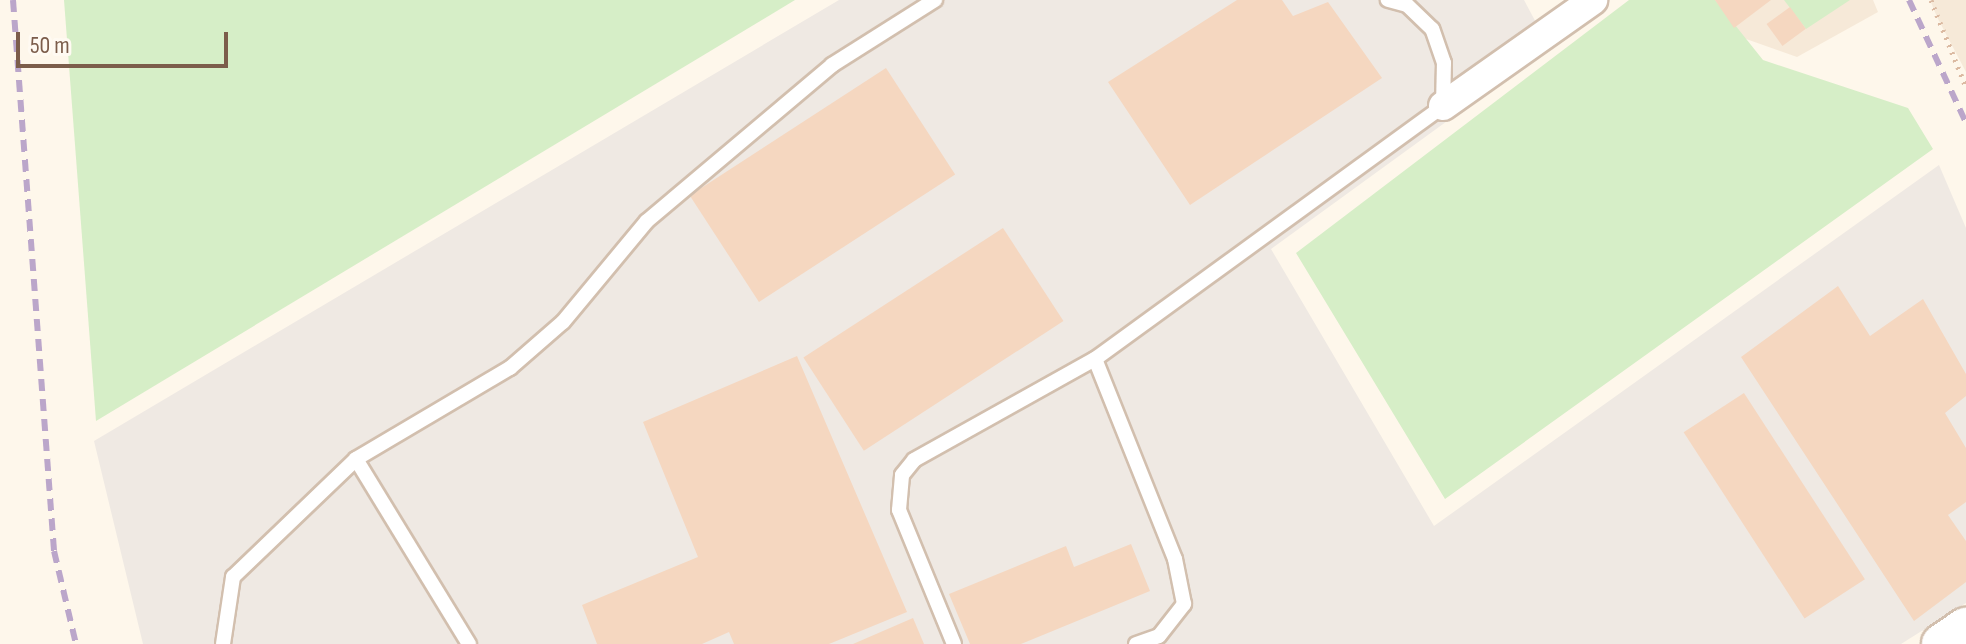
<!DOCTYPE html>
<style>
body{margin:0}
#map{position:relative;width:1966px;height:644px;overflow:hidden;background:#fef7eb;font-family:"Sofia Sans Condensed",sans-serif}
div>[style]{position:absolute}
.residential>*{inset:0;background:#f6e9d8}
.industrial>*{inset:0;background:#efe9e3}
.green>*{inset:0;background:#d6eec7}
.building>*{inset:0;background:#f5d7c0;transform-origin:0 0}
.path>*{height:5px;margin-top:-2.5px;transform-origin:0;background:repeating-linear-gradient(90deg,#dbbaa2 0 2px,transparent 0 8px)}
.roads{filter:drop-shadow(2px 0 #d2bfae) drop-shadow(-2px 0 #d2bfae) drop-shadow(0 2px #d2bfae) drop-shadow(0 -2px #d2bfae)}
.service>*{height:14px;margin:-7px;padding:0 7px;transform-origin:7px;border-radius:7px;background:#fff}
.minor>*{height:28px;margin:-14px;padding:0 14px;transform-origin:14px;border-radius:14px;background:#fff}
.secondary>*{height:40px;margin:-20px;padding:0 20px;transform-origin:20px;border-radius:20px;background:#fff}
.rail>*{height:6px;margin-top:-3px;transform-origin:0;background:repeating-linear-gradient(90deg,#bba6ca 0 12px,transparent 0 20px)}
span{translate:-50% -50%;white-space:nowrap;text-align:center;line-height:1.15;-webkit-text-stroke:6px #fffaf2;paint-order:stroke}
.scale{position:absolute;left:16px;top:32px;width:212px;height:36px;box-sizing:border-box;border:4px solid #7c5d4b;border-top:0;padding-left:10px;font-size:24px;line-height:28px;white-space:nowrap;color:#7c5d4b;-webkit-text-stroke:6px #fffaf2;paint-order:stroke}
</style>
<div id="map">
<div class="residential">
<i style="clip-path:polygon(1706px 0,1873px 0,1878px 12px,1797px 57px,1732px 34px)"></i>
<i style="clip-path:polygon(1930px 0,1966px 0,1966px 72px,1937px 17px)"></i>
</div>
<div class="industrial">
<i style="clip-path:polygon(839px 0,1524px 0,1549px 47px,1271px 249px,1434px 526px,1939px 165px,1966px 228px,1966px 603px,1901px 644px,143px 644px,94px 441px)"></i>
</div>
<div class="green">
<i style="clip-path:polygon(64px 0,795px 0,96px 421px)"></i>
<i style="clip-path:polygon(1629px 0,1715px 0,1763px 60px,1908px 108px,1933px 149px,1445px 499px,1296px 253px)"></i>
<i style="clip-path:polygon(1784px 0,1850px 0,1806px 29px)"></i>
</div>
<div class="building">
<i style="clip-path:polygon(1237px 0,1282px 0,1293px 16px,1328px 2px,1382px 78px,1190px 205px,1108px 82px)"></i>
<i style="clip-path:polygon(1715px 0,1771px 0,1734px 28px)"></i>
<i style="left:1790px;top:7px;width:27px;height:29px;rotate:54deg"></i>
<i style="left:886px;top:68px;width:127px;height:234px;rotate:57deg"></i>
<i style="left:1003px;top:228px;width:111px;height:238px;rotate:57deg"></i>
<i style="clip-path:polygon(1838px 286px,1870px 336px,1923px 299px,1966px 374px,1966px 396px,1945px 413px,1966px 448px,1966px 502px,1948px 515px,1966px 541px,1966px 582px,1914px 621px,1741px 357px)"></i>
<i style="clip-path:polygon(797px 356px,907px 612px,829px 644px,734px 644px,729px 632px,702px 644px,597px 644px,582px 605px,698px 557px,643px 422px)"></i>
<i style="left:1744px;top:393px;width:222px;height:72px;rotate:57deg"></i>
<i style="clip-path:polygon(1131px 544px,1150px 591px,1021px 644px,970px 644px,949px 594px,1066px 546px,1074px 567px)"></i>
<i style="clip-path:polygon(913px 618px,924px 644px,853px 644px)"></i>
</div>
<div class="path">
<i style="left:1931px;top:0;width:94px;rotate:68.1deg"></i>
</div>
<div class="roads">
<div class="service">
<i style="left:356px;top:459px;width:217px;rotate:58.6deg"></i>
<i style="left:223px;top:644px;width:68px;rotate:-81.5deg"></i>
<i style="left:233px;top:577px;width:170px;rotate:-43.8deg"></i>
<i style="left:356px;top:459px;width:179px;rotate:-30.6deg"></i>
<i style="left:510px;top:368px;width:70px;rotate:-41deg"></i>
<i style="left:563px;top:322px;width:131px;rotate:-50.3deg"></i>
<i style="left:647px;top:221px;width:242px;rotate:-40.1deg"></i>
<i style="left:832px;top:65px;width:122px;rotate:-32.3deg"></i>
<i style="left:954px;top:644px;width:145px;rotate:-112.3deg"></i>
<i style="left:899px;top:510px;width:35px;rotate:-85deg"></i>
<i style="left:902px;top:475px;width:19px;rotate:-51deg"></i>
<i style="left:914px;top:460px;width:207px;rotate:-29.2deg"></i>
<i style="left:1136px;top:644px;width:24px;rotate:-19deg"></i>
<i style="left:1159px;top:636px;width:41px;rotate:-52deg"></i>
<i style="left:1184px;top:604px;width:46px;rotate:-101.3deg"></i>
<i style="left:1175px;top:559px;width:215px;rotate:-111.8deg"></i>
<i style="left:1095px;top:359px;width:430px;rotate:-36deg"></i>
<i style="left:1443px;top:106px;width:43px;rotate:-88.7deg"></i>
<i style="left:1444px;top:63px;width:36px;rotate:-109deg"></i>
<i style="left:1432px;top:29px;width:35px;rotate:-136deg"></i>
<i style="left:1407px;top:5px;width:20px;rotate:-165deg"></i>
</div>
<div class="minor">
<i style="left:1443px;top:106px;width:184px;rotate:-35.2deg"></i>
</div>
<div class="secondary">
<i style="left:1942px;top:644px;width:29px;rotate:-34deg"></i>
</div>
</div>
<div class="rail">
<i style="left:13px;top:0;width:553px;rotate:85.74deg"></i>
<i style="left:54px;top:551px;width:96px;rotate:76.7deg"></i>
<i style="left:1909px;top:0;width:136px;rotate:65.1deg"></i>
</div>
<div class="scale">50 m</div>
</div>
